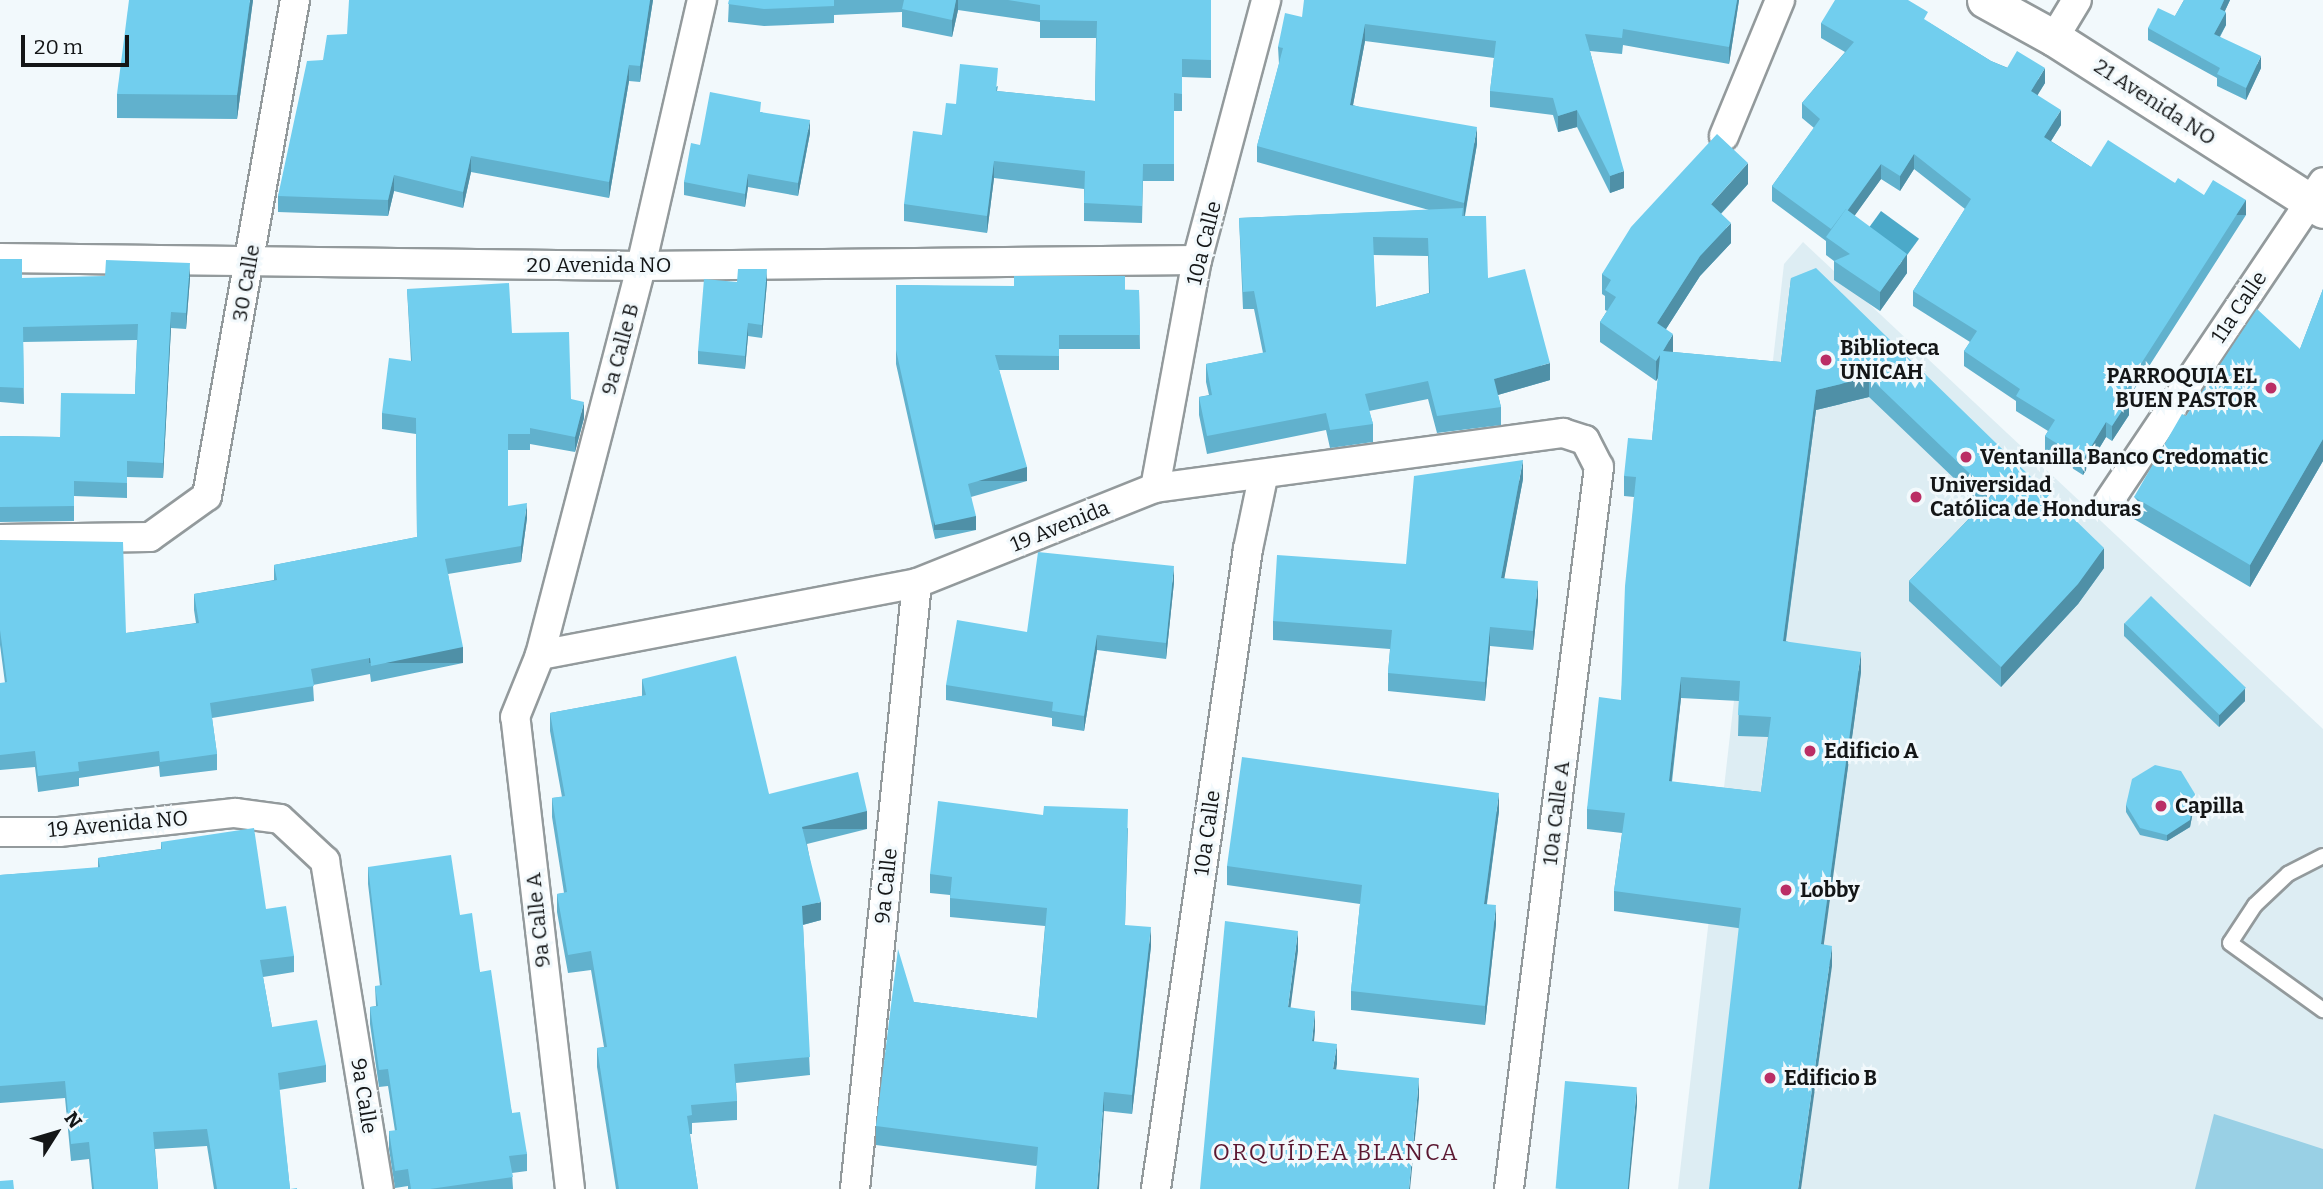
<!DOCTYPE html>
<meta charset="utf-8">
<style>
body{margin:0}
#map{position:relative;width:2323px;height:1189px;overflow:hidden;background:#f2f9fc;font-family:Bitter,serif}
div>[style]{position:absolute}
.built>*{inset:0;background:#ddedf3}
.green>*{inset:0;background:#99d0e5}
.water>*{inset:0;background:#4ba9c9;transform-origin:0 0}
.roads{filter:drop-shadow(2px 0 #939a9c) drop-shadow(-2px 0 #939a9c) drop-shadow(0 2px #939a9c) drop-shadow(0 -2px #939a9c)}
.service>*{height:14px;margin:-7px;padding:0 7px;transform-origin:7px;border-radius:7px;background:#fff}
.minor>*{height:28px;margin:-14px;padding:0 14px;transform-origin:14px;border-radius:14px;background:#fff}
.tertiary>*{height:35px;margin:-17.5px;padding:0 17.5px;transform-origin:17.5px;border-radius:17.5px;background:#fff}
.wall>*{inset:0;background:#61b1cd}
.shaded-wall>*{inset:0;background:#4f90a7;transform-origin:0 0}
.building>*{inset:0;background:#71ceee;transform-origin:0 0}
.dots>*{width:19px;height:19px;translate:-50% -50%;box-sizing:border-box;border:4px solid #f2f9fc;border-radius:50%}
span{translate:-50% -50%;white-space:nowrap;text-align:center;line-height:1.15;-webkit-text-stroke:6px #f2f9fc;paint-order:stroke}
.street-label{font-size:21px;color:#141617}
.poi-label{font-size:21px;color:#141617;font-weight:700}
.left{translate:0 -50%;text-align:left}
.right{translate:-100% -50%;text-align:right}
.neighbourhood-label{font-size:23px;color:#5b1831;letter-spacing:2px}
.north{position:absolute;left:21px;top:1098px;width:70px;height:70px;-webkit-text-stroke:5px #f2f9fc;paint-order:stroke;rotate:53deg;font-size:19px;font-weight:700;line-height:28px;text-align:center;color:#141617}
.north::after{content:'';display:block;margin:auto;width:24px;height:32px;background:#141617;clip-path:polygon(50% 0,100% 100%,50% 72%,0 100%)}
.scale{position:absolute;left:21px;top:35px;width:108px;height:32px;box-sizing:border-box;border:4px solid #141617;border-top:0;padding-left:9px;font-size:21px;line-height:24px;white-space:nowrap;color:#141617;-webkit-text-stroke:5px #f2f9fc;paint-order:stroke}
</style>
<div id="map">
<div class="built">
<i style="clip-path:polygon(1803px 242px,2323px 729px,2323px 1189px,1678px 1189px,1784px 264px)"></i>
</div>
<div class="green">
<i style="clip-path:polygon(2214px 1114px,2323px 1149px,2323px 1189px,2195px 1189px)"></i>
</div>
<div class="water">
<i style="left:1881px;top:211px;width:47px;height:28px;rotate:36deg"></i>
</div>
<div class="roads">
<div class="service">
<i style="left:2323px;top:856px;width:39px;rotate:153deg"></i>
<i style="left:2288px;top:874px;width:45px;rotate:136.8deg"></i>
<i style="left:2255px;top:905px;width:45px;rotate:123.3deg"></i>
<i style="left:2230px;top:943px;width:115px;rotate:35.8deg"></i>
</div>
<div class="minor">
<i style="left:2054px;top:38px;width:44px;rotate:-58.8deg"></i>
<i style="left:1724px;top:136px;width:147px;rotate:-67.6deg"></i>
<i style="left:0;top:258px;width:641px;rotate:0.72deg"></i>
<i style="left:641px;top:266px;width:556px;rotate:-0.62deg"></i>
<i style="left:1155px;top:488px;width:232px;rotate:-79.6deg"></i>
<i style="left:1197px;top:260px;width:269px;rotate:-75.1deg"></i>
<i style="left:2109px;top:501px;width:384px;rotate:-56.1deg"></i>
<i style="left:0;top:539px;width:150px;rotate:-0.8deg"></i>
<i style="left:150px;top:537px;width:70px;rotate:-35.7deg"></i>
<i style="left:207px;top:496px;width:504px;rotate:-79.94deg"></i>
<i style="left:540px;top:655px;width:384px;rotate:-10.8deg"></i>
<i style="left:917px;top:583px;width:256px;rotate:-21.8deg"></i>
<i style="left:1155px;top:488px;width:412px;rotate:-7.7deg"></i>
<i style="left:1563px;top:433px;width:23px;rotate:18deg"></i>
<i style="left:1585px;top:440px;width:30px;rotate:63deg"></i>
<i style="left:1599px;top:467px;width:728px;rotate:97.11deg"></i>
<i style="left:0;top:832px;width:59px"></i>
<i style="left:59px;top:832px;width:177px;rotate:-6.2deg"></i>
<i style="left:235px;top:813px;width:45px;rotate:7.6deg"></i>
<i style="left:280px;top:819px;width:62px;rotate:43deg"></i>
<i style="left:325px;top:861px;width:332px;rotate:80.7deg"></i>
<i style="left:570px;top:1189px;width:475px;rotate:-96.6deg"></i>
<i style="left:515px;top:717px;width:67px;rotate:-68deg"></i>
<i style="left:540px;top:655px;width:402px;rotate:-75.4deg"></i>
<i style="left:641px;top:266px;width:273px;rotate:-77.1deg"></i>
<i style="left:855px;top:1189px;width:609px;rotate:-84.16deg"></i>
<i style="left:1156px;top:1189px;width:647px;rotate:-81.82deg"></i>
<i style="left:1248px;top:549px;width:74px;rotate:-78.2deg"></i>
</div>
<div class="tertiary">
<i style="left:1985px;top:0;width:79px;rotate:28.8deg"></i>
<i style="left:2054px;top:38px;width:319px;rotate:32.6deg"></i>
</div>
</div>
<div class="wall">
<i style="clip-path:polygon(253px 0,237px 119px,117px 118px,117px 94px)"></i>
<i style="clip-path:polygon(653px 0,640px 82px,629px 81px,609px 198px,471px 172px,463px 208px,394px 191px,388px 216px,278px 212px,278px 196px,323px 60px,347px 34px)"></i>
<i style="clip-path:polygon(729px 0,1211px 0,1211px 78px,1182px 77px,1182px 111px,1174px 111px,1174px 181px,1143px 181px,1142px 223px,1084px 221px,1084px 189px,994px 178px,987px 233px,904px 221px,904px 204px,942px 135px,956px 104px,998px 86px,997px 91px,1095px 101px,1096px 38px,1040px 38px,1040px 22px,958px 10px,952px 37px,902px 27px,902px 12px,834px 15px,834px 23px,764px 26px,728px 22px)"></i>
<i style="clip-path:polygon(evenodd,1739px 0,1729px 64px,1623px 45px,1622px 54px,1590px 51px,1624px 188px,1610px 193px,1577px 127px,1558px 132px,1553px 115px,1490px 107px,1490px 91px,1494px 58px,1365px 41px,1353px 105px,1477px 144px,1465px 216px,1488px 278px,1550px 380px,1498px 395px,1501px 407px,1501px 425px,1437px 433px,1428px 399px,1369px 411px,1373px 424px,1373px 442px,1330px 448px,1326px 430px,1207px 454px,1199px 415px,1199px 397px,1209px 395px,1206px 382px,1206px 364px,1263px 353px,1254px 309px,1243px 309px,1239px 218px,1429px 210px,1257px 162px,1257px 146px,1279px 64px,1278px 47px,1302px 17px,1739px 0,1373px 255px,1428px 256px,1429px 293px,1376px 307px,1373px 255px)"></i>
<i style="clip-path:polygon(2184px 0,2230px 0,2225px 11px,2226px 25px,2220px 37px,2261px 68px,2246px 100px,2217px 86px,2217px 78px,2148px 40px,2148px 28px,2175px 16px)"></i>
<i style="clip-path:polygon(1928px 22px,1991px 61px,2045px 83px,2037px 95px,2061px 125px,2051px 141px,2091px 167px,2175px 183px,2246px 215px,2128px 399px,2129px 415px,2112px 441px,2106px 437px,2083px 475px,2045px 451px,2045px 436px,2048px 431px,2016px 411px,2016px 401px,1964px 366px,1964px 351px,1970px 342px,1913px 306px,1913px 291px,1965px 209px,1914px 169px,1900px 191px,1881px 179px,1854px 216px,1907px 273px,1880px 311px,1834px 280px,1834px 261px,1826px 255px,1826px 241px,1772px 201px,1772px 186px,1814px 128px,1802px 118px,1802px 103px,1845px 52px,1821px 38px,1821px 23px)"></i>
<i style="clip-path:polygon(761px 112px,810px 133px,798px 196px,748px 187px,745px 207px,684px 195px,684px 182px,700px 145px)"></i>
<i style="clip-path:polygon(evenodd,1748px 184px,1721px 214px,1731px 243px,1700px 276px,1666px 329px,1673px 352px,1781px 362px,1791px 278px,2104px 568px,2078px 604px,2001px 687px,1909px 601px,1909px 581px,1982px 505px,1869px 397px,1816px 410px,1786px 641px,1861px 672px,1823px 945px,1832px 966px,1738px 928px,1614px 911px,1614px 891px,1622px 833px,1587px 829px,1587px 809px,1621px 700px,1634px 497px,1624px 496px,1624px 476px,1652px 440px,1658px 378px,1656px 381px,1600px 342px,1600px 322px,1607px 311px,1605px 310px,1605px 296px,1602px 294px,1602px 274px,1748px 184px,1681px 698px,1739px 701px,1738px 736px,1768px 737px,1761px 792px,1672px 782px,1681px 698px)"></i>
<i style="clip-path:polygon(0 259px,22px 278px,190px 278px,186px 329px,171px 328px,163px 478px,127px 477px,127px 498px,74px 496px,74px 521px,0 522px,0 436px,60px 437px,135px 394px,137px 340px,23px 342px,24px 404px,0 402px)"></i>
<i style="clip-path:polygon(737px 282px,767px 282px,762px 338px,748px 336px,745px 369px,698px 364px,698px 351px)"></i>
<i style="clip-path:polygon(896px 285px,1139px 290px,1140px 349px,1059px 349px,1059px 370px,999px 370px,1027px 481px,971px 497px,976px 530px,935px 539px,896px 364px)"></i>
<i style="clip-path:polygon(407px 289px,512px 333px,571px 399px,584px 418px,575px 452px,530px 444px,530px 450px,508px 450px,508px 506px,527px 518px,521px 562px,448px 574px,463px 663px,371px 682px,370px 674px,313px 685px,314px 701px,212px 718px,217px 754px,217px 770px,160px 777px,159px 766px,79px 778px,79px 786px,38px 792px,35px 767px,0 770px,0 683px,5px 683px,0 645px,0 540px,126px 633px,196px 623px,194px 610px,194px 594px,274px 580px,274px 565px,417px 537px,416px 434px,382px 429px,382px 413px,411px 361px)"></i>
<i style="clip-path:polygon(2323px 289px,2323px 461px,2250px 587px,2134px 519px,2134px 497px,2300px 349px)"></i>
<i style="clip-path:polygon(1523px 479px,1504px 578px,1538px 600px,1533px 650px,1490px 646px,1485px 701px,1388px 691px,1388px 673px,1390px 649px,1273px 640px,1273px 621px,1406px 564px)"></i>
<i style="clip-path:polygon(1174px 582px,1166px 659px,1097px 650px,1084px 731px,1052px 726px,1052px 718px,946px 700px,946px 685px,1027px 632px)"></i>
<i style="clip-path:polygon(2124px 623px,2245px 701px,2219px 727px,2124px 636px)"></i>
<i style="clip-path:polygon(642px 679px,769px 794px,867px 829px,807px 844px,821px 920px,803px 925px,810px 1075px,736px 1083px,737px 1101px,737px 1120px,692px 1123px,692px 1134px,690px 1134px,698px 1189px,616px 1189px,597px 1067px,597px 1048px,604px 1047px,591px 970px,568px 973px,557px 912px,557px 894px,564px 893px,552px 817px,552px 798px,562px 797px,550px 731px,550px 713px,642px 696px)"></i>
<i style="clip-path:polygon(2195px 801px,2190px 827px,2167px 841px,2140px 835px,2126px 812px,2126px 805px)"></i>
<i style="clip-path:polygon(1499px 811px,1487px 904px,1496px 924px,1485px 1025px,1351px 1010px,1351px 991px,1360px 904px,1227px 885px,1227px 866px)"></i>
<i style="clip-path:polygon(1128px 828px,1125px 925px,1151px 946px,1132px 1114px,1104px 1111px,1036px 1166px,876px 1145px,876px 1126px,914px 1002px,1037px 1018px,1045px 926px,950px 917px,950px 895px,930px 893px,930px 874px)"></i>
<i style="clip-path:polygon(161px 842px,266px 909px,294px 956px,294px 972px,263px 977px,272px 1027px,326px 1065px,326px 1082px,279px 1090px,290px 1189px,297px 1189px,214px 1189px,207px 1146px,155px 1149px,158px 1189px,92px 1189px,89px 1159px,71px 1161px,65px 1098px,0 1103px,0 875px,98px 868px,98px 858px,161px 849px)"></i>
<i style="clip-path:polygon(368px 867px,460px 915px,480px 972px,512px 1113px,527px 1154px,527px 1171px,512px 1173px,513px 1189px,408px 1189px,408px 1186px,395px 1188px,389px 1149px,389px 1131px,395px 1131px,388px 1086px,379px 1087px,370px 1024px,370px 1007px,376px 1006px,375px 986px,380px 986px,368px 884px)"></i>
</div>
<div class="shaded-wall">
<i style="clip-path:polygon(250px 0,253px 0,237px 119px,237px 95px)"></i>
<i style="clip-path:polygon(650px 0,653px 0,640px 82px,640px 66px)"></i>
<i style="clip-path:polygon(956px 0,958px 0,958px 10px,952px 37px,952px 20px)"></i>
<i style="clip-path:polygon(1737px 0,1739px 0,1729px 64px,1729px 47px)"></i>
<i style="clip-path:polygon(2224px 0,2230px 0,2220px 21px,2220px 9px)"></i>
<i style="clip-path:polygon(2226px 12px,2226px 25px,2214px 46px,2214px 34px)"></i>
<i style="clip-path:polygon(1365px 24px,1365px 41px,1350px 121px,1350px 105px)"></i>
<i style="clip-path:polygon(2261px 56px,2261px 68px,2246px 100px,2246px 88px)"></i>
<i style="clip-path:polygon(629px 65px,629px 81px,609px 198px,609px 182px)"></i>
<i style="clip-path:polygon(2045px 68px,2045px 83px,2031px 106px,2031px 91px)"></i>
<i style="clip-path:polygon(1577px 110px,1577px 127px,1558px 132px,1558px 116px)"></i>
<i style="clip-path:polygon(2061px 110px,2061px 125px,2044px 152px,2044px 137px)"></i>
<i style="clip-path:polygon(810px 120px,810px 133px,798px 196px,798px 183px)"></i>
<i style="clip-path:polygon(1477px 127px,1477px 144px,1464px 219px,1464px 203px)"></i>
<i style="clip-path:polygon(1914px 154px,1914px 169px,1900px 191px,1900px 176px)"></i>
<i style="clip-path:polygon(471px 156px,471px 172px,463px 208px,463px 192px)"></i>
<i style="clip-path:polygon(994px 161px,994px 178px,987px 233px,987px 216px)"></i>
<i style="clip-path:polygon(1748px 163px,1748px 184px,1711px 224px,1711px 204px)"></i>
<i style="clip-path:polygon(1881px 164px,1881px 179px,1835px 243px,1833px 231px)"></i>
<i style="clip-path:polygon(1624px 171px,1624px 188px,1610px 193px,1610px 176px)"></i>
<i style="clip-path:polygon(748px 174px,748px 187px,745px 207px,745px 194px)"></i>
<i style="clip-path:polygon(394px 175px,394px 191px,388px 216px,388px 200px)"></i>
<i style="left:2246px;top:200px;width:15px;height:232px;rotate:90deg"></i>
<i style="clip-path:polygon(1731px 223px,1731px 243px,1700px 276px,1657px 343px,1657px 323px,1700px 256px)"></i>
<i style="clip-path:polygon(1907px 254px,1907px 273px,1880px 311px,1880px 292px)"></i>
<i style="clip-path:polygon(190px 263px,190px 278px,186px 329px,186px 313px)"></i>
<i style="clip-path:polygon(767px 269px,767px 282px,762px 338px,762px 325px)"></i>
<i style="clip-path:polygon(171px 312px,171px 328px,163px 478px,163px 463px)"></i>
<i style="clip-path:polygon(748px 323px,748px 336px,745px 369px,745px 356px)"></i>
<i style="clip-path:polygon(1673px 334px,1673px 354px,1663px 351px)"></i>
<i style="clip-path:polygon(1660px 355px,1660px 375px,1656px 381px,1656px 361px)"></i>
<i style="clip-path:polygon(1550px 363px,1550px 380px,1494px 396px,1494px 379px)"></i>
<i style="clip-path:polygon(1869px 377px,1869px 397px,1816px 410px,1783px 661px,1783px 641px,1816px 390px)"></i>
<i style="clip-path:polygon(2129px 400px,2129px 415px,2112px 441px,2112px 426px)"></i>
<i style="clip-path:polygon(584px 402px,584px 418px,575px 452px,575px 437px)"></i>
<i style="clip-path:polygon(2106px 422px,2106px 437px,2083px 475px,2083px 460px)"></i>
<i style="clip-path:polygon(2323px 439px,2323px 461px,2250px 587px,2250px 565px)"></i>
<i style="clip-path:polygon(1523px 460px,1523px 479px,1501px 596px,1501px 578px)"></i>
<i style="left:1027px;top:467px;width:14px;height:61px;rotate:90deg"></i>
<i style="clip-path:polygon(527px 503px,527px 518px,521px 562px,521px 546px)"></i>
<i style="left:976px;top:516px;width:14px;height:42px;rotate:90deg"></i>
<i style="clip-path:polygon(2104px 548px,2104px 568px,2078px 604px,2001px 687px,2001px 667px)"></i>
<i style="clip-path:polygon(1174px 566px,1174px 582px,1166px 659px,1166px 643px)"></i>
<i style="clip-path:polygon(1538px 581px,1538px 600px,1533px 650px,1533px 631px)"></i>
<i style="clip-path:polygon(1490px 627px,1490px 646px,1485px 701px,1485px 682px)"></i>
<i style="clip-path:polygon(1097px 635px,1097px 650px,1084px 731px,1084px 716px)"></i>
<i style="left:463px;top:647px;width:16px;height:94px;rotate:90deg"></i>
<i style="clip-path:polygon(1861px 652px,1861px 672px,1821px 965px,1821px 944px)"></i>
<i style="clip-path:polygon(1681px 677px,1681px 698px,1669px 801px,1669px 781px)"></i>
<i style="clip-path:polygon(2245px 688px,2245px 701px,2219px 727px,2219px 714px)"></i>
<i style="clip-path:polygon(1499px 793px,1499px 811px,1484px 923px,1484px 904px)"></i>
<i style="clip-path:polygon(2195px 794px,2195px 801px,2190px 827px,2167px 841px,2167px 835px)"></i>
<i style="left:867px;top:811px;width:18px;height:67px;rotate:90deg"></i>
<i style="clip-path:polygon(821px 902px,821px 920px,802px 925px,802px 906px)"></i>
<i style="clip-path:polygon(1496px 905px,1496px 924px,1485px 1025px,1485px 1006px)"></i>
<i style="clip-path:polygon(1151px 927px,1151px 946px,1132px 1114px,1132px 1095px)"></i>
<i style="clip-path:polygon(1298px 931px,1298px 951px,1288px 1027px,1288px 1007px)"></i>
<i style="clip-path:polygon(1832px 946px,1832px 966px,1801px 1189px,1798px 1189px)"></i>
<i style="clip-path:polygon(1315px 1011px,1315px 1031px,1312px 1061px,1312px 1041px)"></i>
<i style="clip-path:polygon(1337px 1044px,1337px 1064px,1333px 1090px,1333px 1069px)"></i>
<i style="clip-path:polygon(1419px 1078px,1419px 1098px,1410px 1189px,1409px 1189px)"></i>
<i style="clip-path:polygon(1637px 1087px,1637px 1106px,1629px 1189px,1627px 1189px)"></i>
<i style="clip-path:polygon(1104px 1092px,1104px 1111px,1099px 1189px,1097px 1189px)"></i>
</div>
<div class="building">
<i style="clip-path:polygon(129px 0,250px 0,237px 95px,117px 94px)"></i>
<i style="clip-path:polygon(349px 0,650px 0,640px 66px,629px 65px,609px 182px,471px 156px,463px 192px,394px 175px,388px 200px,278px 196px,307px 61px,323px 60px,327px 35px,347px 34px)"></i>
<i style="clip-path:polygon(729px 0,834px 0,834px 6px,764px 9px,728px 4px)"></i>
<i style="clip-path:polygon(904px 0,956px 0,952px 20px,902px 9px)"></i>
<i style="clip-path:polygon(1008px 0,1211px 0,1211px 60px,1182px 59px,1182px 94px,1174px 93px,1174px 164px,1143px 164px,1142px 206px,1084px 203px,1085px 171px,994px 161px,987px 216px,904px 204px,913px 131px,942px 135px,946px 103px,956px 104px,960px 64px,998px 68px,996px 91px,1095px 101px,1097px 21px,1040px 20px,1040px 5px)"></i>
<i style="clip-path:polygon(1304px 0,1737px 0,1729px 47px,1623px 29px,1622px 38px,1585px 34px,1624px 171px,1610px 176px,1577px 110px,1558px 116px,1553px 98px,1490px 91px,1496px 41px,1365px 24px,1350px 105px,1477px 127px,1464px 203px,1257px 146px,1283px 48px,1278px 47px,1285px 13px,1302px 17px)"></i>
<i style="clip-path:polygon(1835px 0,1908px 0,1928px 12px,1924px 19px,1991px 61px,2007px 68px,2017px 51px,2045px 68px,2031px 91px,2061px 110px,2044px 137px,2091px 167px,2108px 140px,2175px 183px,2178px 178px,2204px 195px,2213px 180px,2246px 200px,2121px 395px,2129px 400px,2112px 426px,2106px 422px,2083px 460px,2045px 436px,2055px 420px,2016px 396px,2020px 389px,1964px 351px,1977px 331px,1913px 291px,1971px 199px,1914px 154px,1900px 176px,1881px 164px,1847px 211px,1846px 209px,1831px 229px,1772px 186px,1820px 119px,1802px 103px,1854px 42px,1821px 23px)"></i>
<i style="clip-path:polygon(2184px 0,2224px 0,2220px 9px,2226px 12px,2214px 34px,2261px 56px,2246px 88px,2217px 74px,2220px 68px,2148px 28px,2158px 8px,2175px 16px)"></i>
<i style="clip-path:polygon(710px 92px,761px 102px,760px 112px,810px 120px,798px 183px,748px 174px,745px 194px,684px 182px,691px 143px,700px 145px)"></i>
<i style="clip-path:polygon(evenodd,1717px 134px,1748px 163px,1711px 204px,1731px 223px,1700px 256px,1657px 323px,1673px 334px,1663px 351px,1781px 362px,1791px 278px,1816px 268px,2104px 548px,2078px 584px,2001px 667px,1909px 581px,1992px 495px,1869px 377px,1816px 390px,1783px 641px,1861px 652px,1821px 944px,1832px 946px,1798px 1189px,1709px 1189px,1741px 908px,1614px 891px,1625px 813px,1587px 809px,1599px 697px,1621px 700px,1625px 586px,1636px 477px,1624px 476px,1628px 438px,1652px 440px,1660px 355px,1656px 361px,1600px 322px,1616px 297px,1605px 290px,1611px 280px,1602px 274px,1631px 227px,1717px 134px,1681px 677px,1740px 681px,1738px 715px,1771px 717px,1761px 792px,1669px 781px,1681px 677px)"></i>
<i style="clip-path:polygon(evenodd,1463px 208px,1462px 216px,1486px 216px,1488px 278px,1525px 269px,1550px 363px,1494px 379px,1501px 407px,1437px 416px,1428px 381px,1365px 394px,1373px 424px,1330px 430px,1326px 413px,1207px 436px,1199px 397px,1212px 395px,1206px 364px,1266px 352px,1254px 291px,1243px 292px,1239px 218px,1463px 208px,1373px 237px,1428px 238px,1430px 293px,1376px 307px,1373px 237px)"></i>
<i style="clip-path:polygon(1846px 209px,1907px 254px,1880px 292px,1834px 261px,1850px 254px,1826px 237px)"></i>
<i style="clip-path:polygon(0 259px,22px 259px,22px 278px,105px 276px,106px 260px,190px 263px,186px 313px,171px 312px,163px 463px,127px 461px,127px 483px,74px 481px,74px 506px,0 507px,0 436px,60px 437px,61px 393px,135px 394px,138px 324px,23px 327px,24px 388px,0 387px)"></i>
<i style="clip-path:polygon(738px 269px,767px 269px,762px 325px,748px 323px,745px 356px,698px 351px,704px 279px,737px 282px)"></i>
<i style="clip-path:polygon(1014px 276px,1125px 276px,1125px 290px,1139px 290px,1140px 335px,1059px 335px,1059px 356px,995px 355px,1027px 467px,968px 484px,976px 516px,935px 525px,896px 350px,896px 285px,1014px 286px)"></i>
<i style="clip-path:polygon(509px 283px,512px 333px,569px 332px,571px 399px,584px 402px,575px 437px,530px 428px,530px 434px,508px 434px,508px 506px,527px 503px,521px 546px,445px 559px,463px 647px,371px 666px,370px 658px,311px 669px,314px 686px,210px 703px,217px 754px,160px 762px,159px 751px,78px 762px,79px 771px,38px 776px,35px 751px,0 755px,0 683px,7px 682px,0 630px,0 540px,123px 542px,126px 633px,199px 623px,194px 594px,277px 580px,274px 565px,417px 537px,416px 418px,382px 413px,389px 358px,412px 361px,407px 289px)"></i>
<i style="clip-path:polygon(2323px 289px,2323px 439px,2250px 565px,2134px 497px,2182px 414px,2186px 416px,2257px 309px,2300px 349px)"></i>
<i style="clip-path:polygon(1523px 460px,1501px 578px,1538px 581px,1533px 631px,1490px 627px,1485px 682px,1388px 673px,1392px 630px,1273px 621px,1277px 555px,1406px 564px,1414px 476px)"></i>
<i style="clip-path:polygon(1038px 552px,1174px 566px,1166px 643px,1097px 635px,1084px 716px,1052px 711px,1053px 702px,946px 685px,957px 620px,1027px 632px)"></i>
<i style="left:2151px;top:596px;width:132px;height:38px;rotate:44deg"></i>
<i style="clip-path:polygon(736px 656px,769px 794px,858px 772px,867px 811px,802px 827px,821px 902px,802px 906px,810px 1057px,734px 1064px,737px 1101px,691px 1105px,692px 1115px,687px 1116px,698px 1189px,619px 1189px,597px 1048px,607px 1047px,591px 951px,568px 955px,557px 894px,567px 892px,552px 798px,565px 796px,550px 713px,646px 695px,642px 679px)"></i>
<i style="clip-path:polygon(1242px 757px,1499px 793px,1484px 904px,1496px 905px,1485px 1006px,1351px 991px,1362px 885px,1227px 866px)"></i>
<i style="clip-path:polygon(2155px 765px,2181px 771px,2195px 794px,2190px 820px,2167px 835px,2140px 828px,2126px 805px,2132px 779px)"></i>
<i style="clip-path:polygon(938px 801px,1043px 815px,1044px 806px,1128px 809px,1125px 925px,1151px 927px,1132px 1095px,1104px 1092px,1097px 1189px,1035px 1189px,1038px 1147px,876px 1126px,898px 949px,914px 1002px,1037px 1018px,1047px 908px,950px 898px,952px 877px,930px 874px)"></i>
<i style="clip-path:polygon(254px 828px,266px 909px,286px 906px,294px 956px,260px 960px,272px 1027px,317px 1020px,326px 1065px,278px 1073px,290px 1189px,297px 1188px,297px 1189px,217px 1189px,207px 1129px,153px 1132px,158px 1189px,94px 1189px,89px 1142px,71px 1144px,65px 1081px,0 1086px,0 875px,100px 867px,98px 858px,162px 849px,161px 842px)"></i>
<i style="clip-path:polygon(451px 855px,460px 915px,472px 913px,480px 972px,491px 970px,512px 1113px,520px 1112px,527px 1154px,509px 1156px,513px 1177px,430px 1189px,411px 1189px,408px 1169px,395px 1171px,389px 1131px,397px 1130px,388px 1069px,379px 1070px,370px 1007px,378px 1006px,375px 986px,382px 985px,368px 867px)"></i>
<i style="clip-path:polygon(1225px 921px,1298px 931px,1288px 1007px,1315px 1011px,1312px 1041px,1337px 1044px,1333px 1069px,1419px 1078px,1409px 1189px,1200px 1189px)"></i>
<i style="left:1565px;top:1081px;width:72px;height:108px;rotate:5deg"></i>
<i style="clip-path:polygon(13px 1180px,14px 1189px,0 1189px,0 1181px)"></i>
</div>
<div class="dots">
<i style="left:1826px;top:360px;background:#ba2e65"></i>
<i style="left:2271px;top:388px;background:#ba2e65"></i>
<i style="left:1966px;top:457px;background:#ba2e65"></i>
<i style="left:1916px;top:497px;background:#ba2e65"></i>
<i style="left:1810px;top:751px;background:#ba2e65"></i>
<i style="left:2161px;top:806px;background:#ba2e65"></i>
<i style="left:1786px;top:890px;background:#ba2e65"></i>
<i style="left:1770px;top:1078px;background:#ba2e65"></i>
</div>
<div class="street-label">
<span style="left:2155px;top:102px;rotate:33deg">21 Avenida NO</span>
<span style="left:1204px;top:243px;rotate:-76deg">10a Calle</span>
<span style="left:599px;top:265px">20 Avenida NO</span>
<span style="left:246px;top:283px;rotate:-80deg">30 Calle</span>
<span style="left:2239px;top:307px;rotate:-56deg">11a Calle</span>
<span style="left:620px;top:349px;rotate:-75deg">9a Calle B</span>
<span style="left:1060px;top:526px;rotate:-22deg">19 Avenida</span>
<span style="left:1556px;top:813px;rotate:-83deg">10a Calle A</span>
<span style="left:118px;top:824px;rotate:-5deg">19 Avenida NO</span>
<span style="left:1207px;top:833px;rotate:-82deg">10a Calle</span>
<span style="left:886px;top:886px;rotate:-84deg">9a Calle</span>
<span style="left:538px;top:920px;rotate:-96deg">9a Calle A</span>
<span style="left:364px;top:1096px;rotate:81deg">9a Calle</span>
</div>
<div class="poi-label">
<span class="left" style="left:1840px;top:360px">Biblioteca<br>UNICAH</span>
<span class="right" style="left:2257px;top:388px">PARROQUIA EL<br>BUEN PASTOR</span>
<span class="left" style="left:1980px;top:457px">Ventanilla Banco Credomatic</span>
<span class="left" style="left:1930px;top:497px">Universidad<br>Católica de Honduras</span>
<span class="left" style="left:1824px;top:751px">Edificio A</span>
<span class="left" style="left:2175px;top:806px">Capilla</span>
<span class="left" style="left:1800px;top:890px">Lobby</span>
<span class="left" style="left:1784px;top:1078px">Edificio B</span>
</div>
<div class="neighbourhood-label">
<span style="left:1336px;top:1152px">ORQUÍDEA BLANCA</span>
</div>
<div class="north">N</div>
<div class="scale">20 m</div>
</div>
